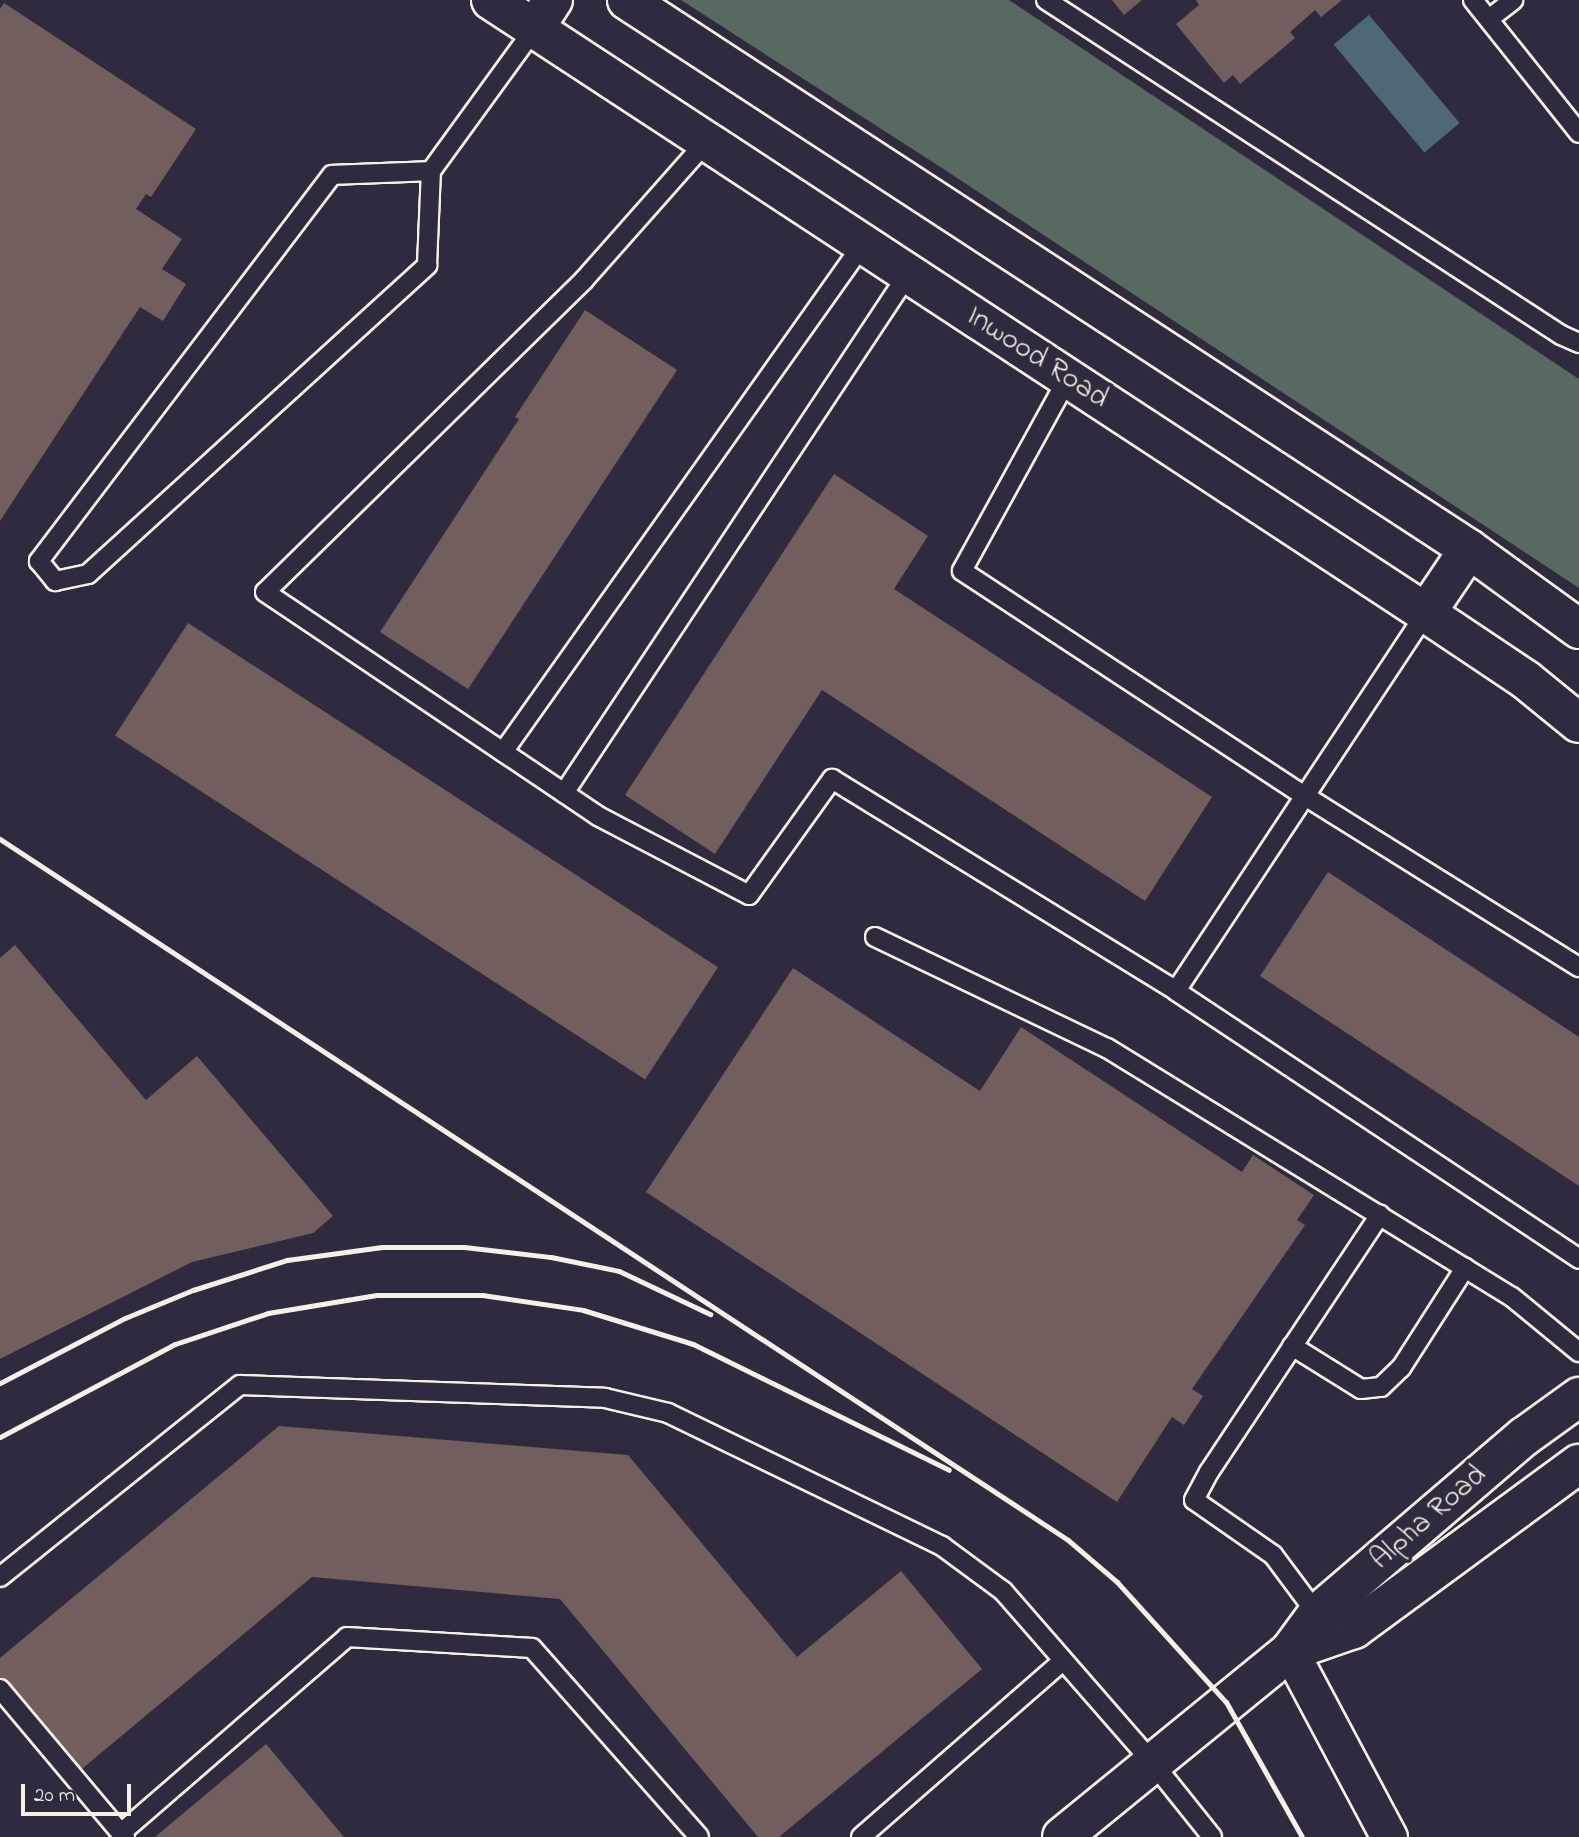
<!DOCTYPE html>
<style>
body{margin:0}
#map{position:relative;width:1579px;height:1837px;overflow:hidden;background:#2f2a3d;font-family:"Indie Flower",sans-serif}
div>[style]{position:absolute}
.green>*{inset:0;background:#586961}
.water>*{inset:0;background:#4f6878;transform-origin:0 0}
.building>*{inset:0;background:#715f5e;transform-origin:0 0}
.roads{filter:drop-shadow(2px 0 #f4f1e8) drop-shadow(-2px 0 #f4f1e8) drop-shadow(0 2px #f4f1e8) drop-shadow(0 -2px #f4f1e8)}
.lane>*{height:18px;margin:-9px;padding:0 9px;transform-origin:9px;border-radius:9px;background:#2f2a3d}
.street>*{height:35px;margin:-17.5px;padding:0 17.5px;transform-origin:17.5px;border-radius:17.5px;background:#2f2a3d}
.secondary>*{height:38px;margin:-19px;padding:0 19px;transform-origin:19px;border-radius:19px;background:#2f2a3d}
.rail>*{height:5px;margin:-2.5px;padding:0 2.5px;transform-origin:2.5px;border-radius:2.5px;background:#f4f1e8}
span{translate:-50% -50%;white-space:nowrap;text-align:center;line-height:1.15;-webkit-text-stroke:7px #2f2a3d;paint-order:stroke}
.street-label{font-size:30px;color:#f4f1e8}
.scale{position:absolute;left:21px;top:1784px;width:110px;height:32px;box-sizing:border-box;border:4px solid #f4f1e8;border-top:0;padding-left:9px;font-size:21px;line-height:24px;white-space:nowrap;color:#f4f1e8;-webkit-text-stroke:5px #2f2a3d;paint-order:stroke}
</style>
<div id="map">
<div class="green">
<i style="clip-path:polygon(681px 0,1009px 0,1089px 53px,1579px 379px,1579px 588px,945px 170px)"></i>
</div>
<div class="water">
<i style="left:1369px;top:15px;width:141px;height:46px;rotate:50deg"></i>
</div>
<div class="building">
<i style="clip-path:polygon(1112px 0,1142px 0,1124px 15px)"></i>
<i style="clip-path:polygon(1196px 0,1342px 0,1321px 17px,1315px 10px,1290px 32px,1295px 38px,1240px 84px,1233px 75px,1224px 83px,1176px 24px,1199px 5px)"></i>
<i style="clip-path:polygon(4px 3px,196px 129px,151px 197px,146px 194px,136px 209px,182px 239px,162px 269px,186px 284px,163px 321px,140px 307px,0 521px,0 9px)"></i>
<i style="clip-path:polygon(585px 310px,677px 370px,468px 689px,380px 632px,519px 419px,515px 417px)"></i>
<i style="clip-path:polygon(834px 474px,928px 536px,894px 589px,1212px 797px,1145px 901px,822px 690px,715px 854px,625px 795px)"></i>
<i style="left:188px;top:623px;width:632px;height:134px;rotate:33deg"></i>
<i style="clip-path:polygon(1328px 872px,1579px 1037px,1579px 1186px,1260px 976px)"></i>
<i style="clip-path:polygon(15px 945px,146px 1100px,197px 1056px,333px 1216px,313px 1233px,192px 1262px,0 1359px,0 958px)"></i>
<i style="clip-path:polygon(793px 968px,980px 1091px,1021px 1027px,1242px 1172px,1253px 1155px,1314px 1195px,1297px 1220px,1305px 1225px,1192px 1389px,1203px 1396px,1184px 1425px,1172px 1417px,1117px 1502px,646px 1192px)"></i>
<i style="clip-path:polygon(279px 1426px,628px 1455px,797px 1657px,901px 1571px,982px 1669px,779px 1837px,758px 1837px,560px 1599px,312px 1577px,77px 1773px,0 1681px,0 1658px)"></i>
<i style="clip-path:polygon(266px 1744px,344px 1837px,155px 1837px)"></i>
</div>
<div class="roads">
<div class="lane">
<i style="left:1046px;top:0;width:614px;rotate:33.04deg"></i>
<i style="left:1561px;top:335px;width:20px;rotate:24deg"></i>
<i style="left:1473px;top:0;width:170px;rotate:51.4deg"></i>
<i style="left:1489px;top:19px;width:31px;rotate:-38deg"></i>
<i style="left:706px;top:142px;width:184px;rotate:131.5deg"></i>
<i style="left:584px;top:280px;width:446px;rotate:135.6deg"></i>
<i style="left:265px;top:592px;width:401px;rotate:33.9deg"></i>
<i style="left:598px;top:816px;width:170px;rotate:27.6deg"></i>
<i style="left:749px;top:895px;width:143px;rotate:-54.4deg"></i>
<i style="left:832px;top:779px;width:404px;rotate:31.6deg"></i>
<i style="left:431px;top:171px;width:99px;rotate:177.7deg"></i>
<i style="left:332px;top:175px;width:485px;rotate:127.2deg"></i>
<i style="left:39px;top:561px;width:26px;rotate:51deg"></i>
<i style="left:55px;top:581px;width:34px;rotate:-12deg"></i>
<i style="left:88px;top:574px;width:459px;rotate:-42.3deg"></i>
<i style="left:427px;top:265px;width:94px;rotate:-87.6deg"></i>
<i style="left:431px;top:171px;width:175px;rotate:-54deg"></i>
<i style="left:1068px;top:378px;width:220px;rotate:118.8deg"></i>
<i style="left:962px;top:571px;width:410px;rotate:33.3deg"></i>
<i style="left:1305px;top:796px;width:323px;rotate:32deg"></i>
<i style="left:1426px;top:613px;width:453px;rotate:123.5deg"></i>
<i style="left:1176px;top:991px;width:484px;rotate:33.6deg"></i>
<i style="left:503px;top:752px;width:623px;rotate:-54.68deg"></i>
<i style="left:564px;top:793px;width:623px;rotate:-56.46deg"></i>
<i style="left:875px;top:937px;width:257px;rotate:25.6deg"></i>
<i style="left:1107px;top:1048px;width:475px;rotate:31.6deg"></i>
<i style="left:1512px;top:1297px;width:87px;rotate:39.4deg"></i>
<i style="left:1292px;top:1346px;width:81px;rotate:31.9deg"></i>
<i style="left:1361px;top:1389px;width:20px;rotate:-6deg"></i>
<i style="left:1381px;top:1387px;width:28px;rotate:-44deg"></i>
<i style="left:1401px;top:1368px;width:119px;rotate:-57.4deg"></i>
<i style="left:0;top:1577px;width:307px;rotate:-38.7deg"></i>
<i style="left:240px;top:1385px;width:365px;rotate:2deg"></i>
<i style="left:605px;top:1398px;width:65px;rotate:13.4deg"></i>
<i style="left:668px;top:1413px;width:305px;rotate:25.9deg"></i>
<i style="left:942px;top:1546px;width:76px;rotate:36.4deg"></i>
<i style="left:1003px;top:1591px;width:227px;rotate:48.9deg"></i>
<i style="left:1152px;top:1762px;width:96px;rotate:51.3deg"></i>
<i style="left:1317px;top:1614px;width:74px;rotate:-126.7deg"></i>
<i style="left:1273px;top:1555px;width:96px;rotate:-145.2deg"></i>
<i style="left:1194px;top:1500px;width:32px;rotate:-62deg"></i>
<i style="left:1209px;top:1472px;width:309px;rotate:-56.4deg"></i>
<i style="left:0;top:1689px;width:188px;rotate:50deg"></i>
<i style="left:125px;top:1837px;width:6px;rotate:-135deg"></i>
<i style="left:121px;top:1833px;width:299px;rotate:-40.9deg"></i>
<i style="left:347px;top:1637px;width:185px;rotate:3.4deg"></i>
<i style="left:532px;top:1648px;width:252px;rotate:48.5deg"></i>
<i style="left:861px;top:1837px;width:268px;rotate:-41.1deg"></i>
</div>
<div class="street">
<i style="left:1290px;top:1651px;width:211px;rotate:62deg"></i>
</div>
<div class="secondary">
<i style="left:491px;top:0;width:1118px;rotate:33.25deg"></i>
<i style="left:1426px;top:613px;width:120px;rotate:33.8deg"></i>
<i style="left:1526px;top:680px;width:68px;rotate:39.1deg"></i>
<i style="left:627px;top:0;width:1005px;rotate:33.11deg"></i>
<i style="left:1469px;top:549px;width:136px;rotate:36deg"></i>
<i style="left:534px;top:29px;width:35px;rotate:-57deg"></i>
<i style="left:1426px;top:613px;width:77px;rotate:-56.1deg"></i>
<i style="left:1290px;top:1651px;width:68px;rotate:-19deg"></i>
<i style="left:1354px;top:1629px;width:279px;rotate:-36.3deg"></i>
<i style="left:1062px;top:1837px;width:294px;rotate:-39.2deg"></i>
<i style="left:1290px;top:1651px;width:46px;rotate:-53.9deg"></i>
<i style="left:1317px;top:1614px;width:274px;rotate:-40.6deg"></i>
<i style="left:1525px;top:1436px;width:67px;rotate:-35.8deg"></i>
</div>
</div>
<div class="rail">
<i style="left:0;top:839px;width:1278px;rotate:33.28deg"></i>
<i style="left:1068px;top:1540px;width:65px;rotate:40.6deg"></i>
<i style="left:1117px;top:1582px;width:162px;rotate:47.8deg"></i>
<i style="left:1226px;top:1702px;width:155px;rotate:60.6deg"></i>
<i style="left:0;top:1383px;width:141px;rotate:-27.5deg"></i>
<i style="left:125px;top:1318px;width:74px;rotate:-22.4deg"></i>
<i style="left:193px;top:1290px;width:99px;rotate:-17.7deg"></i>
<i style="left:287px;top:1260px;width:96px;rotate:-7.8deg"></i>
<i style="left:382px;top:1247px;width:82px"></i>
<i style="left:464px;top:1247px;width:88px;rotate:6.6deg"></i>
<i style="left:551px;top:1257px;width:69px;rotate:11.6deg"></i>
<i style="left:619px;top:1271px;width:101px;rotate:25.3deg"></i>
<i style="left:0;top:1437px;width:198px;rotate:-28deg"></i>
<i style="left:175px;top:1344px;width:98px;rotate:-18.4deg"></i>
<i style="left:268px;top:1313px;width:110px;rotate:-9.4deg"></i>
<i style="left:377px;top:1295px;width:105px"></i>
<i style="left:482px;top:1295px;width:102px;rotate:8.4deg"></i>
<i style="left:583px;top:1310px;width:115px;rotate:17.2deg"></i>
<i style="left:693px;top:1344px;width:285px;rotate:26.2deg"></i>
</div>
<div class="street-label">
<span style="left:1037px;top:358px;rotate:33deg">Inwood Road</span>
<span style="left:1429px;top:1518px;rotate:-41deg">Alpha Road</span>
</div>
<div class="scale">20 m</div>
</div>
